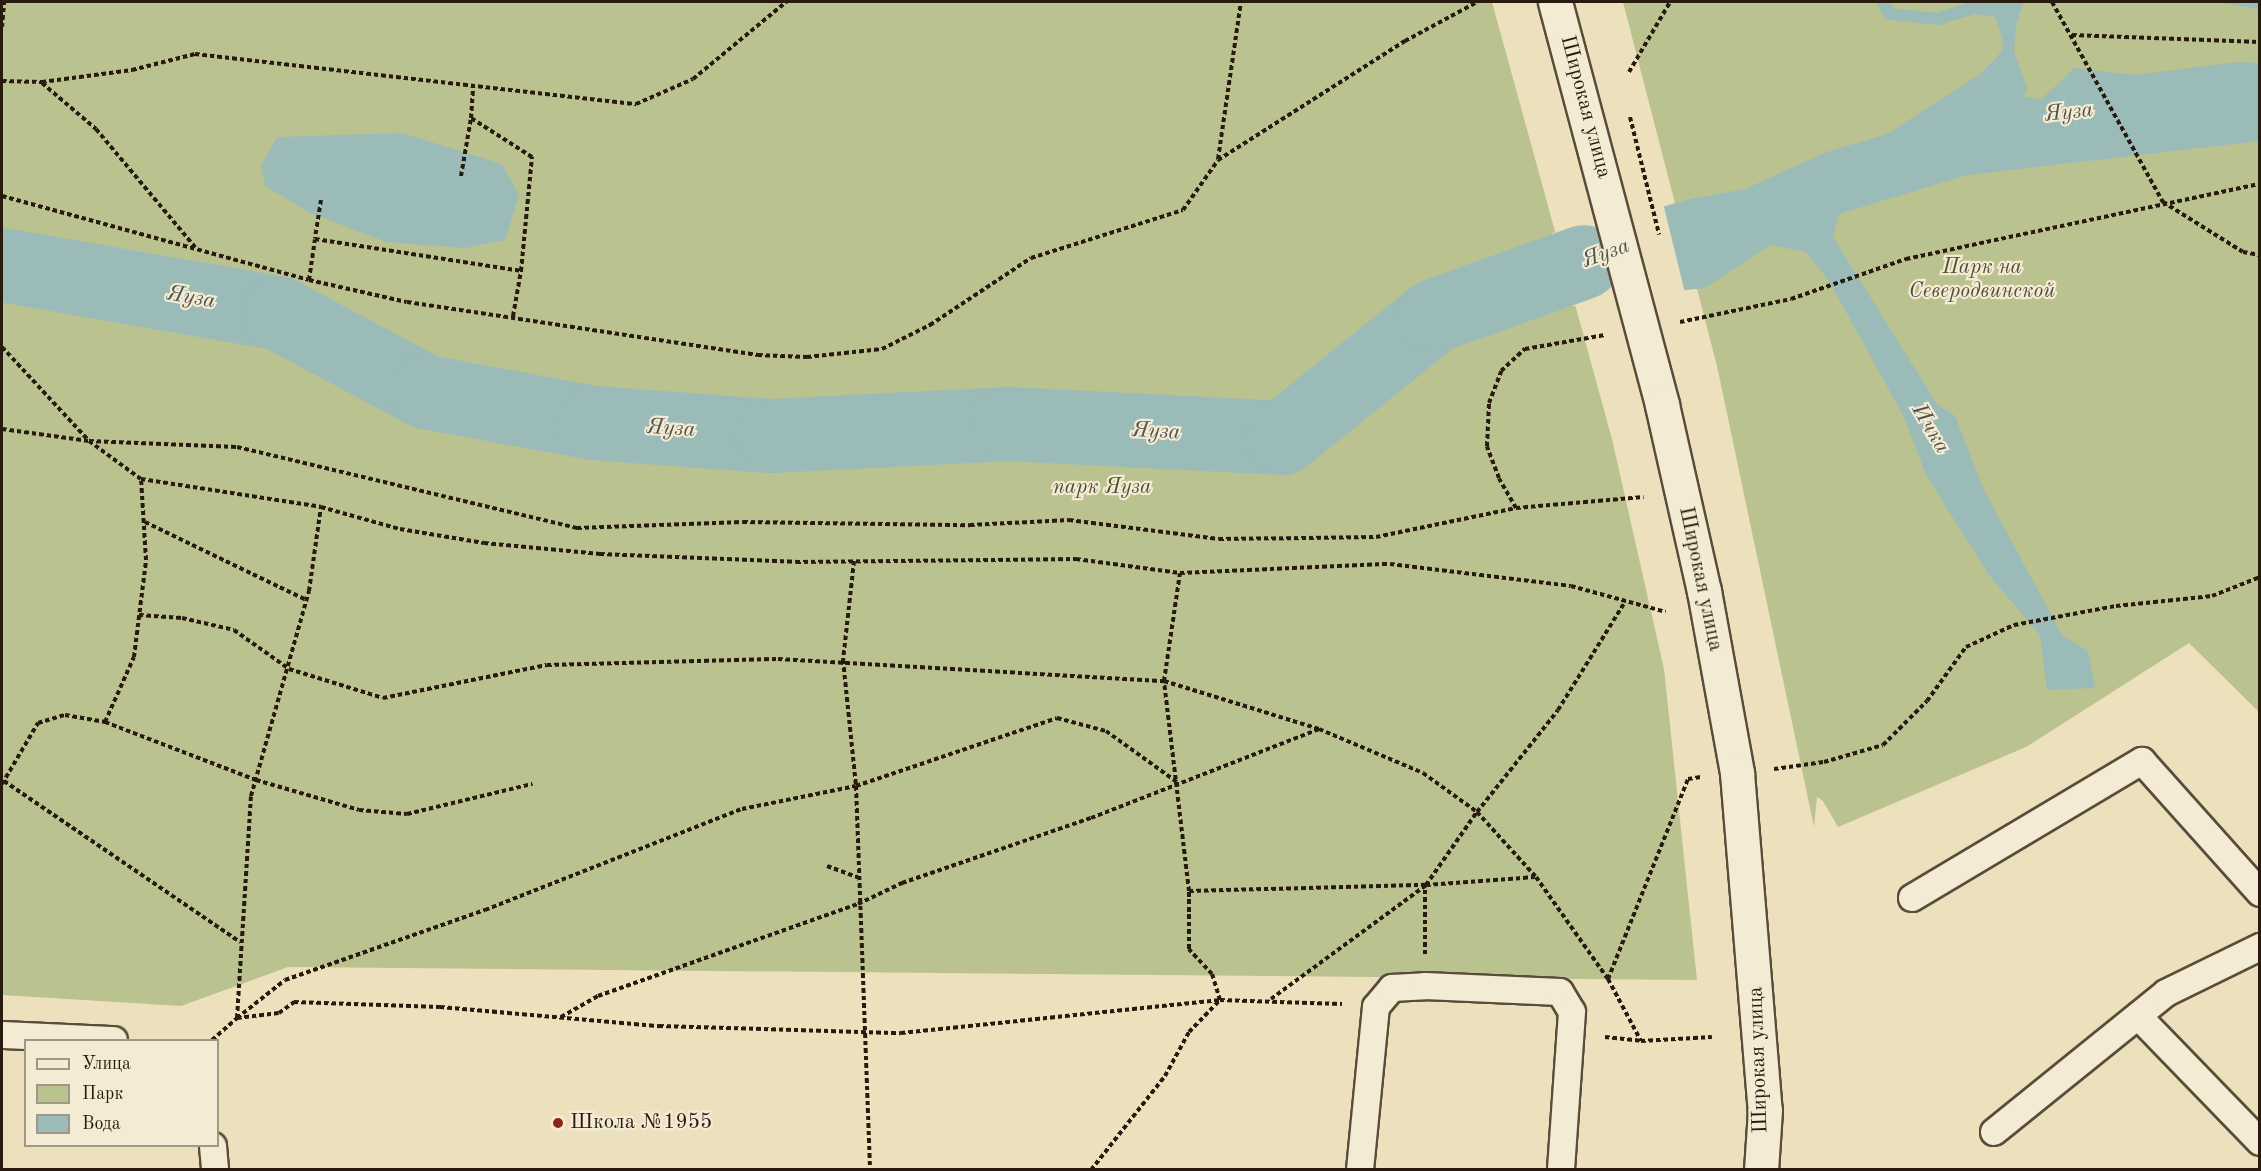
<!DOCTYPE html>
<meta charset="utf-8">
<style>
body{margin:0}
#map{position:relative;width:2261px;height:1171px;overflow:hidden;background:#ede0bd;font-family:"Old Standard TT",serif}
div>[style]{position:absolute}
.green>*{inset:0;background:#bac28f}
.water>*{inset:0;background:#9bbbb8}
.pier>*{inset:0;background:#ede0bd}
.stream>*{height:12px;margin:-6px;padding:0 6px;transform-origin:6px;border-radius:6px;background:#9bbbb8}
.river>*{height:74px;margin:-37px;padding:0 37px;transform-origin:37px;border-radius:37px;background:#9bbbb8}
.path>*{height:4px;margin-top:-2px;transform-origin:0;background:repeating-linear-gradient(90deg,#291a0f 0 4.5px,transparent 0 7.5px)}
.roads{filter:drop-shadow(2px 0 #5a4c3a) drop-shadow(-2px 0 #5a4c3a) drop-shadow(0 2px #5a4c3a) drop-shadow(0 -2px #5a4c3a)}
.service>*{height:26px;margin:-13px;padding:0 13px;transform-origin:13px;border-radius:13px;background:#f3ebd4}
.secondary>*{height:33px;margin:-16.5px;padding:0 16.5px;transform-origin:16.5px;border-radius:16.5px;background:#f3ebd4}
.dots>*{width:16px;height:16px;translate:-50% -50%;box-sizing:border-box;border:3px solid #f3ebd4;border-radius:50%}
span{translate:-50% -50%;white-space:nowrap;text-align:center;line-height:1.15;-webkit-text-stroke:4.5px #f3ebd4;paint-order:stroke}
.street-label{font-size:21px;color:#291a0f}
.park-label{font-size:21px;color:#544c35;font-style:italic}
.poi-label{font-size:21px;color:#291a0f}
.left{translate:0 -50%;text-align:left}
.water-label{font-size:22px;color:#51524a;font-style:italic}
.frame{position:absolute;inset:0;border:3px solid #291a0f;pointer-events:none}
.legend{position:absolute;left:24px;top:1039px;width:195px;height:108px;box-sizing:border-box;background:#f3ebd4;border:2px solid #a29785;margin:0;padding:8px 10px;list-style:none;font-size:18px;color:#291a0f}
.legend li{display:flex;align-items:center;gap:12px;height:30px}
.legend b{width:30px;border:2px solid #a29785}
</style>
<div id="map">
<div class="green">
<i style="clip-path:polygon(2px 2px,1492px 2px,1612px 439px,1664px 669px,1697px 980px,288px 967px,181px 1006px,2px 995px)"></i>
<i style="clip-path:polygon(1623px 2px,2259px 2px,2259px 712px,2189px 643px,2026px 747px,1838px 827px,1823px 801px,1817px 797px,1814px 827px,1717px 366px)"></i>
</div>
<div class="water">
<i style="clip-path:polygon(1971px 2px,2024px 2px,2017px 21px,2014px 51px,2027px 88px,2024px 96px,2041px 100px,2074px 68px,2135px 75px,2239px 62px,2259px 63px,2259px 141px,1967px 175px,1839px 214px,1833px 237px,1937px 404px,1955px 416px,1985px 492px,2062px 635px,2088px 651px,2095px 688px,2047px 690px,2040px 635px,1989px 575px,1926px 475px,1904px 417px,1829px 281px,1806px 252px,1770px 245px,1705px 288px,1521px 308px,1486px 295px,1530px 242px,1695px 198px,1745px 189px,1827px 152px,1887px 134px,1979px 75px,1997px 57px,2003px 48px,2002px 37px,1995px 17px,1975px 14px,1955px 20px,1935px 13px)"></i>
<i style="clip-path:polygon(2216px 2px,2259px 2px,2259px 9px)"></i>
<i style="clip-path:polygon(402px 133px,502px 164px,519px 195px,505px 240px,465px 248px,386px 242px,311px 213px,265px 186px,261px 166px,277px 137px)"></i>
</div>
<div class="pier">
<i style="clip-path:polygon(1663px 203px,1685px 293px,1572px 306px,1552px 233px)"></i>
</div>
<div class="stream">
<i style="left:1883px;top:2px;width:13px;rotate:63deg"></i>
<i style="left:1889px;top:14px;width:50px;rotate:5.7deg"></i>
<i style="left:1939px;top:19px;width:21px;rotate:-19deg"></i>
</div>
<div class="river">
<i style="left:2px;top:265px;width:280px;rotate:9.9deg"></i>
<i style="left:278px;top:313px;width:168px;rotate:28.1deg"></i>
<i style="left:426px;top:392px;width:170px;rotate:10.5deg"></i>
<i style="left:593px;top:423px;width:179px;rotate:4.2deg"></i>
<i style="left:772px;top:436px;width:236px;rotate:-2.9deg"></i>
<i style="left:1008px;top:424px;width:275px;rotate:2.9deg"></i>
<i style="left:1283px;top:438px;width:194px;rotate:-38.9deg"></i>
<i style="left:1434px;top:316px;width:159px;rotate:-19.8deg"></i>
</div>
<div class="path">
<i style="left:2052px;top:2px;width:229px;rotate:61deg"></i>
<i style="left:2163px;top:202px;width:94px;rotate:32deg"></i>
<i style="left:2243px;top:252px;width:17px;rotate:10deg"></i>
<i style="left:2px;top:27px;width:25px;rotate:-85deg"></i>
<i style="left:2072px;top:35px;width:188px;rotate:2.1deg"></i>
<i style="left:1629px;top:72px;width:81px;rotate:-59.6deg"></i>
<i style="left:2px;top:81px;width:40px;rotate:1.4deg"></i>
<i style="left:42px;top:82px;width:91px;rotate:-7.6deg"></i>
<i style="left:132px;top:70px;width:65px;rotate:-14.3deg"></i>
<i style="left:195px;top:54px;width:444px;rotate:6.5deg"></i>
<i style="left:636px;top:104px;width:62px;rotate:-23.7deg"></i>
<i style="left:693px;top:79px;width:121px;rotate:-39.6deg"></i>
<i style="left:42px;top:83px;width:71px;rotate:40.4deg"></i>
<i style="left:96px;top:129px;width:155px;rotate:50deg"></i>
<i style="left:1630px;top:117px;width:121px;rotate:76.1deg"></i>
<i style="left:1218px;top:159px;width:159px;rotate:-81.7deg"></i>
<i style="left:461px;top:176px;width:59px;rotate:-80.2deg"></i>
<i style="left:2px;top:196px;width:318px;rotate:15.3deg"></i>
<i style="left:309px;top:280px;width:100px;rotate:12.7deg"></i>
<i style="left:407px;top:302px;width:355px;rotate:8.6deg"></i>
<i style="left:758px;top:355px;width:49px;rotate:2.3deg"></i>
<i style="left:807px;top:357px;width:75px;rotate:-6.1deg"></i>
<i style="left:882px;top:349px;width:54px;rotate:-26.6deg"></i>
<i style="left:930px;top:325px;width:121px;rotate:-33.6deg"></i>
<i style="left:1031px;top:258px;width:159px;rotate:-17.5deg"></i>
<i style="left:1183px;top:210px;width:61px;rotate:-55deg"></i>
<i style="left:1218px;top:160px;width:222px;rotate:-32.5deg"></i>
<i style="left:1405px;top:41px;width:82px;rotate:-28.4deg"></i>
<i style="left:321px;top:200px;width:39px;rotate:99deg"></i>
<i style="left:315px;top:239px;width:208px;rotate:8.8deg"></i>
<i style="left:521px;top:271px;width:115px;rotate:-84.5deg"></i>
<i style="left:532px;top:157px;width:72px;rotate:-147.4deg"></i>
<i style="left:471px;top:118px;width:32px;rotate:-86deg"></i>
<i style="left:309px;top:280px;width:41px;rotate:-81.7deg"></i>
<i style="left:513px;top:316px;width:46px;rotate:-79.9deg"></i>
<i style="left:1680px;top:322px;width:113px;rotate:-11.7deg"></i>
<i style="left:1791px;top:299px;width:122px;rotate:-19.2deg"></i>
<i style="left:1906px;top:259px;width:362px;rotate:-12deg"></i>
<i style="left:2px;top:347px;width:128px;rotate:47.2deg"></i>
<i style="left:89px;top:441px;width:64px;rotate:36.2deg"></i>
<i style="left:141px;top:479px;width:182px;rotate:8.8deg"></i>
<i style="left:321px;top:507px;width:82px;rotate:15.6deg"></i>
<i style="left:400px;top:529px;width:85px;rotate:9.5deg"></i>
<i style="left:484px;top:543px;width:117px;rotate:5.4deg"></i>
<i style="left:600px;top:554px;width:196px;rotate:2.3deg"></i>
<i style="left:796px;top:562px;width:280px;rotate:-0.6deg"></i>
<i style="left:1076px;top:559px;width:105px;rotate:7.7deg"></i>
<i style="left:1180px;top:573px;width:210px;rotate:-2.5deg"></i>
<i style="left:1390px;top:564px;width:182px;rotate:6.9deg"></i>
<i style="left:1571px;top:586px;width:98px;rotate:15.3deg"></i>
<i style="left:2px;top:429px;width:88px;rotate:7.9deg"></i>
<i style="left:89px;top:441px;width:148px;rotate:2.3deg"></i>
<i style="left:237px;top:447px;width:350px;rotate:13.4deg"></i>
<i style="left:577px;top:528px;width:166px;rotate:-2.1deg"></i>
<i style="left:743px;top:522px;width:227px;rotate:0.8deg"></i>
<i style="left:970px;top:525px;width:99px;rotate:-2.9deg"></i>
<i style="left:1069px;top:520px;width:151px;rotate:7.2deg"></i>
<i style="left:1219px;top:539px;width:157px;rotate:-0.7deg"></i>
<i style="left:1376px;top:537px;width:143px;rotate:-11.7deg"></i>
<i style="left:1516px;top:508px;width:128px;rotate:-4.9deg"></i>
<i style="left:1516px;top:508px;width:34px;rotate:-120deg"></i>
<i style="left:1499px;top:478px;width:34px;rotate:-111deg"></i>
<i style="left:1487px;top:446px;width:43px;rotate:-87.3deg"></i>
<i style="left:1489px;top:403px;width:34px;rotate:-69deg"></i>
<i style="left:1501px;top:371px;width:33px;rotate:-43deg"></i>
<i style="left:1525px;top:349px;width:81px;rotate:-9.9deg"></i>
<i style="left:145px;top:522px;width:179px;rotate:25.8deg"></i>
<i style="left:854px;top:561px;width:100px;rotate:96.3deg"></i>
<i style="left:843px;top:660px;width:127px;rotate:84.1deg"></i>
<i style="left:856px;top:786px;width:384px;rotate:87.9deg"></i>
<i style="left:139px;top:615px;width:43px;rotate:4deg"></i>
<i style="left:182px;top:618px;width:53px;rotate:13deg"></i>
<i style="left:234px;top:630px;width:67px;rotate:35.3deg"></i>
<i style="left:289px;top:669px;width:98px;rotate:17.1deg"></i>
<i style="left:383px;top:698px;width:167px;rotate:-11.4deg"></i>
<i style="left:547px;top:665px;width:231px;rotate:-1.5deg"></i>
<i style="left:778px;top:659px;width:387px;rotate:3.3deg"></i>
<i style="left:1164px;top:681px;width:162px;rotate:17.2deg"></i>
<i style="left:1319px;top:729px;width:113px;rotate:22.9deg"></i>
<i style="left:1423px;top:773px;width:67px;rotate:35.8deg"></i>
<i style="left:1477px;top:812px;width:88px;rotate:47.8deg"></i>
<i style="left:1536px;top:877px;width:125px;rotate:54.8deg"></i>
<i style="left:1608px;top:979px;width:70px;rotate:62deg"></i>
<i style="left:105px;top:722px;width:162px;rotate:21deg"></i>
<i style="left:256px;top:780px;width:107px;rotate:16.2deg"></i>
<i style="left:359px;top:810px;width:48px;rotate:4.8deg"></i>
<i style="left:407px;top:814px;width:129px;rotate:-13.5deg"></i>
<i style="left:1774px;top:769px;width:50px;rotate:-8deg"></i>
<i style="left:1824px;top:762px;width:61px;rotate:-16.1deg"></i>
<i style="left:1883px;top:745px;width:62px;rotate:-45deg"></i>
<i style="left:1927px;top:701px;width:67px;rotate:-54.2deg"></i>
<i style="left:1966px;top:647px;width:53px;rotate:-24.6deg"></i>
<i style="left:2014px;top:625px;width:104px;rotate:-10.6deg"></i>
<i style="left:2116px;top:606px;width:97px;rotate:-5.9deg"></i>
<i style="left:2212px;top:596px;width:52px;rotate:-21.6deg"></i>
<i style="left:4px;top:781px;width:286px;rotate:34.3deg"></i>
<i style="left:2px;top:784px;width:71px;rotate:-59.5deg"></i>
<i style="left:38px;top:723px;width:28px;rotate:-17deg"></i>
<i style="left:65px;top:715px;width:41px;rotate:9.9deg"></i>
<i style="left:105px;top:722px;width:71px;rotate:-66deg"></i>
<i style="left:134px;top:657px;width:98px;rotate:-82.9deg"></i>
<i style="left:146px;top:560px;width:81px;rotate:-93.5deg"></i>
<i style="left:827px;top:866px;width:33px;rotate:20deg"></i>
<i style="left:1189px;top:891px;width:237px;rotate:-1.5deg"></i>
<i style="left:1426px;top:885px;width:109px;rotate:-4.2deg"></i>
<i style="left:1425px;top:954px;width:68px;rotate:-90deg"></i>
<i style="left:1608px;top:979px;width:215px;rotate:-68.2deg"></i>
<i style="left:1688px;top:779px;width:13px;rotate:-9deg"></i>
<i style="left:1271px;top:999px;width:192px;rotate:-36.3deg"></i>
<i style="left:1426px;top:885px;width:89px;rotate:-55.1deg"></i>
<i style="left:1477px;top:812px;width:130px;rotate:-51.5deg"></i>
<i style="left:1558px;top:710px;width:127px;rotate:-58.2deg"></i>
<i style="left:561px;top:1017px;width:43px;rotate:-29.6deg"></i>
<i style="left:598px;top:996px;width:276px;rotate:-19.5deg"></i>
<i style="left:858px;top:904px;width:49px;rotate:-25.5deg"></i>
<i style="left:902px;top:883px;width:200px;rotate:-19deg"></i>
<i style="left:1091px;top:818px;width:245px;rotate:-21.3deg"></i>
<i style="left:237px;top:1018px;width:42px;rotate:-6.8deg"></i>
<i style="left:279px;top:1013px;width:19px;rotate:-36deg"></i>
<i style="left:294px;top:1002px;width:146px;rotate:2deg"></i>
<i style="left:440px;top:1007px;width:220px;rotate:5deg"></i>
<i style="left:659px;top:1026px;width:242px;rotate:1.7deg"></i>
<i style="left:901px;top:1033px;width:321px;rotate:-5.9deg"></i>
<i style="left:1220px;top:1000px;width:122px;rotate:1.9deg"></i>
<i style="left:237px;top:1018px;width:61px;rotate:-38.4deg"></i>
<i style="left:285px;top:980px;width:212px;rotate:-19.3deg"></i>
<i style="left:485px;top:910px;width:276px;rotate:-21.5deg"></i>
<i style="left:742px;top:809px;width:116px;rotate:-11.4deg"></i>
<i style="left:856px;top:786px;width:212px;rotate:-18.7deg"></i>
<i style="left:1057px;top:718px;width:51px;rotate:14.9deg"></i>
<i style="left:1106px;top:731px;width:87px;rotate:35.7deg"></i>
<i style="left:1605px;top:1037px;width:36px;rotate:6deg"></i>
<i style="left:1641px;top:1041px;width:71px;rotate:-3.2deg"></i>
<i style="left:212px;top:1040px;width:33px;rotate:-41deg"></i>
<i style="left:237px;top:1018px;width:222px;rotate:-86.4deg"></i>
<i style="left:251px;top:796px;width:213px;rotate:-74.2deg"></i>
<i style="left:309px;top:591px;width:85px;rotate:-81.9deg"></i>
<i style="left:1091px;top:1170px;width:120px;rotate:-51.8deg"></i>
<i style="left:1165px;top:1076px;width:50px;rotate:-61.4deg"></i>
<i style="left:1189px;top:1032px;width:45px;rotate:-45.9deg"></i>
<i style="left:1220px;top:1000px;width:27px;rotate:-107deg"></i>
<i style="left:1212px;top:974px;width:34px;rotate:-133deg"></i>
<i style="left:1189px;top:949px;width:58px;rotate:-90deg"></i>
<i style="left:1189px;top:891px;width:211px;rotate:-96.8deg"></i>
<i style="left:1164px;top:681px;width:109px;rotate:-81.6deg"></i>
</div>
<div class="roads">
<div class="service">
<i style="left:1912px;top:898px;width:268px;rotate:-30.8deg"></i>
<i style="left:2142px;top:761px;width:177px;rotate:48.2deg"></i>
<i style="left:2138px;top:1016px;width:175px;rotate:45.9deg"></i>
<i style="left:2px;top:1035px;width:112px;rotate:2.6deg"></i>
<i style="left:1994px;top:1132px;width:221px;rotate:-38.9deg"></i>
<i style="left:2166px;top:993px;width:105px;rotate:-26.1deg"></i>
<i style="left:213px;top:1146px;width:24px;rotate:85deg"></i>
<i style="left:1360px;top:1170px;width:164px;rotate:-84.4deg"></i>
<i style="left:1376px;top:1007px;width:25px;rotate:-50deg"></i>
<i style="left:1392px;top:988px;width:33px;rotate:-3deg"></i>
<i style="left:1425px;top:986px;width:135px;rotate:2.5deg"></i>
<i style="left:1560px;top:992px;width:23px;rotate:59deg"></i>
<i style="left:1572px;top:1012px;width:158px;rotate:94deg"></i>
</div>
<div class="secondary">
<i style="left:1555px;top:2px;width:417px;rotate:75.1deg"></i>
<i style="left:1662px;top:405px;width:191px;rotate:77.3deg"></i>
<i style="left:1704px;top:591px;width:185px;rotate:79.7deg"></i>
<i style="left:1737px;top:773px;width:338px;rotate:85.3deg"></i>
<i style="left:1765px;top:1110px;width:60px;rotate:93.8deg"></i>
</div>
</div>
<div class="dots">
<i style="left:558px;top:1123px;background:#8f2418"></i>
</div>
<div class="street-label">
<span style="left:1585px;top:107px;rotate:75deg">Широкая улица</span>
<span style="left:1700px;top:579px;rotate:78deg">Широкая улица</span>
<span style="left:1759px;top:1060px;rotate:-92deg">Широкая улица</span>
</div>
<div class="park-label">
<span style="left:1982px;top:280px">Парк на<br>Северодвинской</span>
<span style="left:1102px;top:488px">парк Яуза</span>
</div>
<div class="poi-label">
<span class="left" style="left:570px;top:1123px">Школа №1955</span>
</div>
<div class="water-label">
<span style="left:2069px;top:113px;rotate:-6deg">Яуза</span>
<span style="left:1606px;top:254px;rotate:-20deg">Яуза</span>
<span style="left:191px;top:298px;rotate:10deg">Яуза</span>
<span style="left:671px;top:429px;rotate:4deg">Яуза</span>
<span style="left:1930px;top:429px;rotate:59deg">Ичка</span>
<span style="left:1156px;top:432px;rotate:3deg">Яуза</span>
</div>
<div class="frame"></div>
<ul class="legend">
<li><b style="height:8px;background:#f3ebd4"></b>Улица</li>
<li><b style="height:16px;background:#bac28f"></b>Парк</li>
<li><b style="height:16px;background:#9bbbb8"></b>Вода</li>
</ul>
</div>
